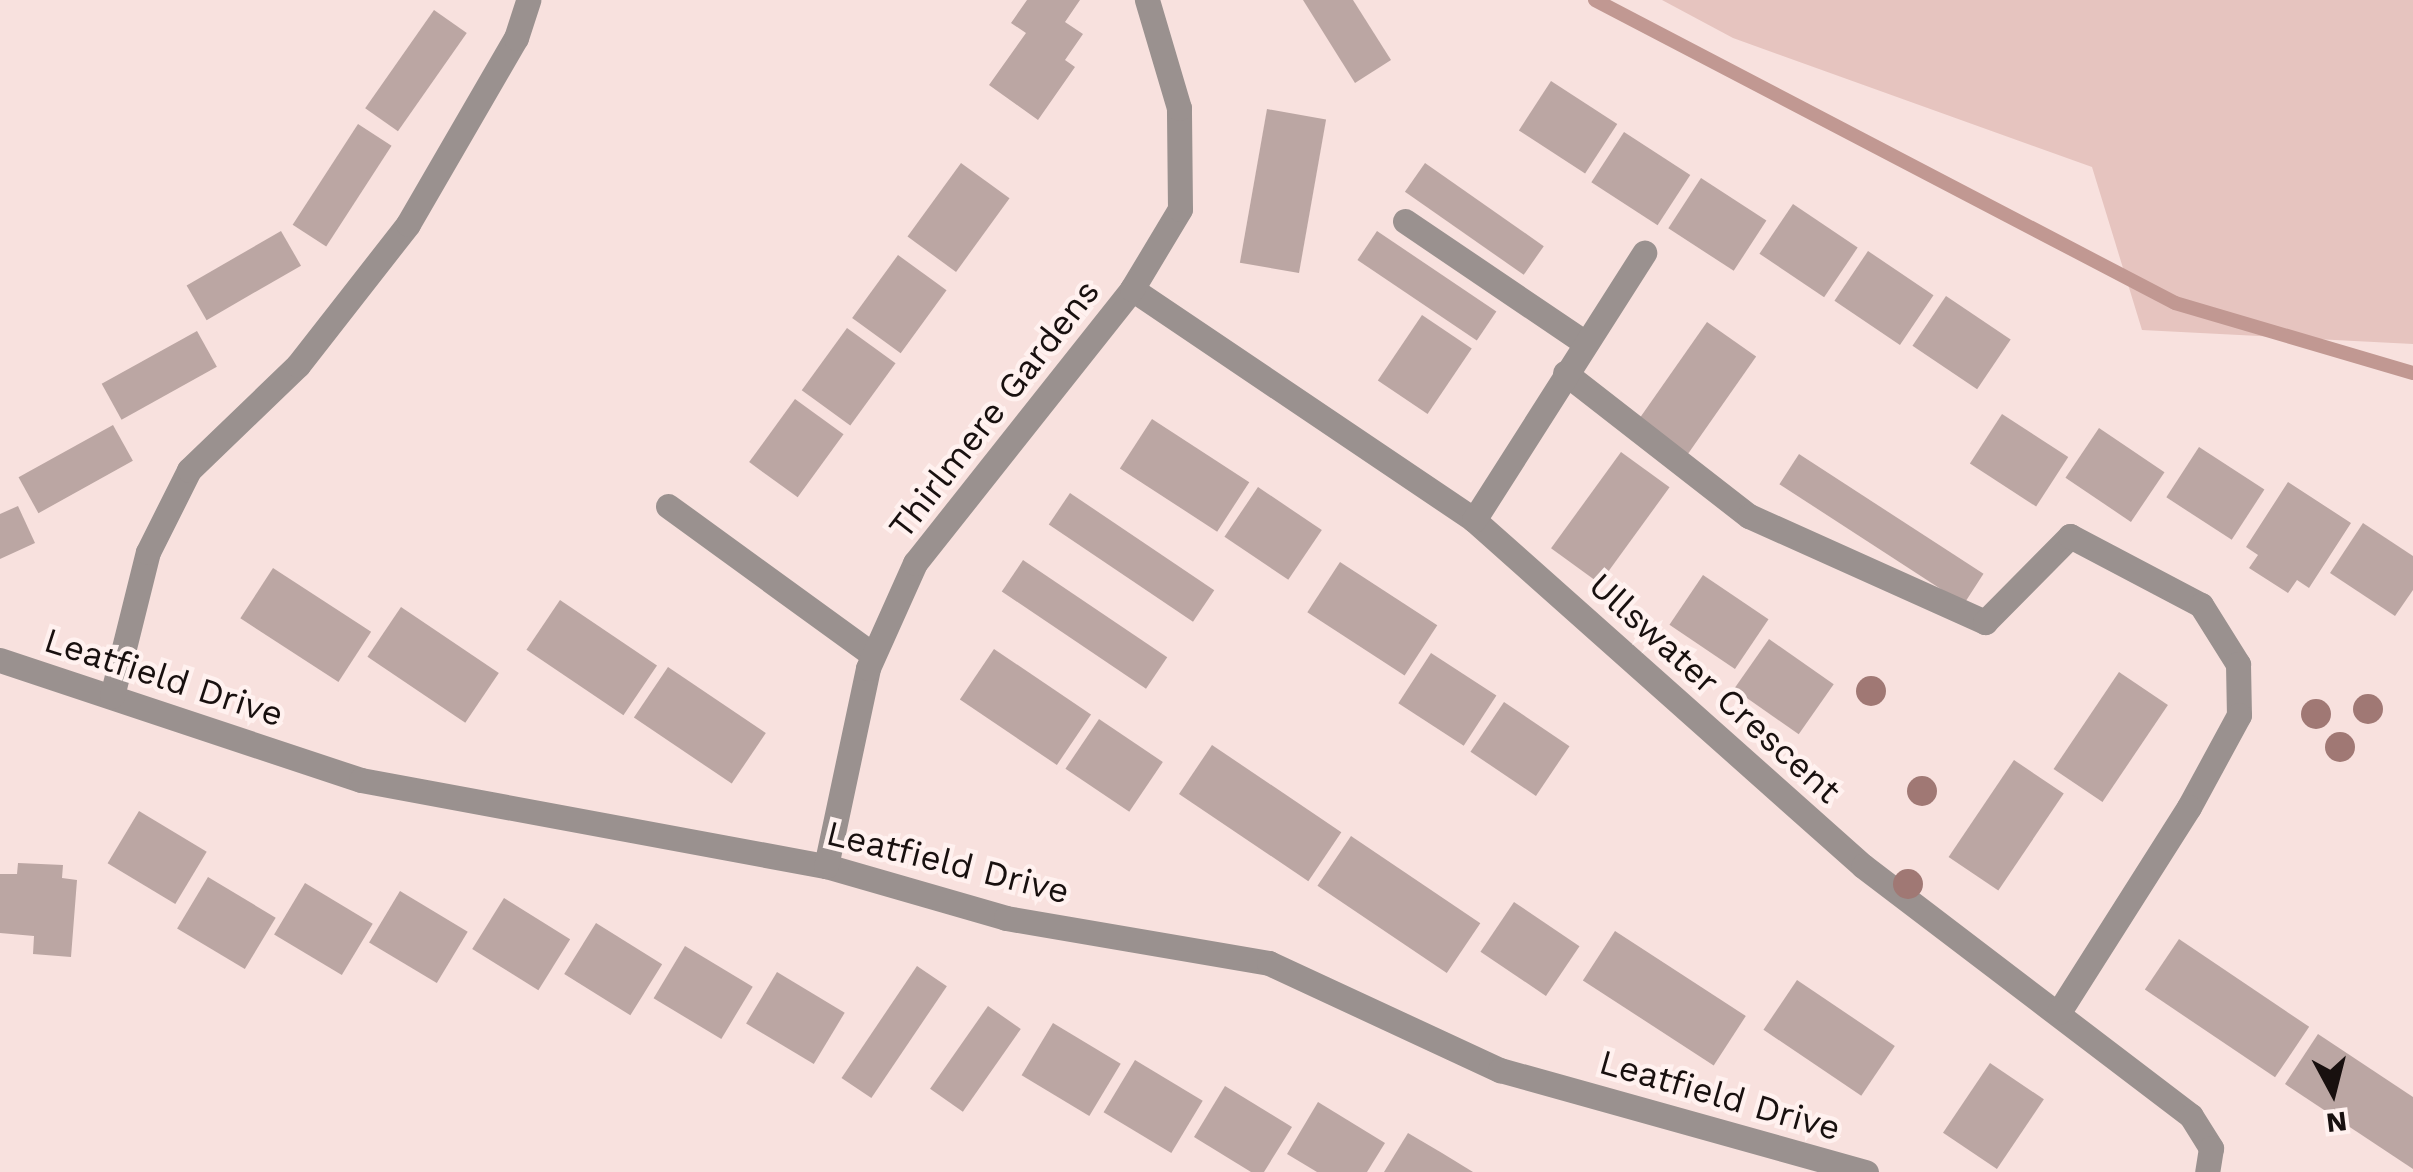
<!DOCTYPE html>
<style>
body{margin:0}
#map{position:relative;width:2413px;height:1172px;overflow:hidden;background:#f8e1de;font-family:"Work Sans",sans-serif}
div>[style]{position:absolute}
.green>*{inset:0;background:#e6c4bf}
.stream>*{height:14px;margin:-7px;padding:0 7px;transform-origin:7px;border-radius:7px;background:#c19892}
.building>*{inset:0;background:#bba6a3;transform-origin:0 0}
.minor>*{height:25px;margin:-12.5px;padding:0 12.5px;transform-origin:12.5px;border-radius:12.5px;background:#9a918f}
.trees>*{width:30px;height:30px;margin:-15px;border-radius:50%;background:#a07874}
span{translate:-50% -50%;white-space:nowrap;text-align:center;line-height:1.15;-webkit-text-stroke:9px #fff1ef;paint-order:stroke}
.street-label{font-size:35px;color:#18100f}
.north{position:absolute;left:2283px;top:1042px;width:100px;height:100px;-webkit-text-stroke:8px #fff1ef;paint-order:stroke;rotate:173deg;font-size:28px;font-weight:700;line-height:40px;text-align:center;color:#18100f}
.north::after{content:'';display:block;margin:auto;width:35px;height:45px;background:#18100f;clip-path:polygon(50% 0,100% 100%,50% 72%,0 100%)}
</style>
<div id="map">
<div class="green">
<i style="clip-path:polygon(1662px 0,2413px 0,2413px 344px,2142px 330px,2092px 167px,1733px 38px)"></i>
</div>
<div class="stream">
<i style="left:1595px;top:0;width:654px;rotate:27.58deg"></i>
<i style="left:2175px;top:303px;width:248px;rotate:16.4deg"></i>
</div>
<div class="building">
<i style="clip-path:polygon(1027px 0,1080px 0,1065px 22px,1083px 34px,1065px 60px,1075px 67px,1038px 120px,989px 85px,1026px 33px,1011px 23px)"></i>
<i style="clip-path:polygon(1303px 0,1353px 0,1391px 60px,1355px 83px)"></i>
<i style="left:434px;top:10px;width:40px;height:120px;rotate:35deg"></i>
<i style="left:1551px;top:81px;width:79px;height:59px;rotate:33deg"></i>
<i style="left:1267px;top:109px;width:60px;height:156px;rotate:10deg"></i>
<i style="left:358px;top:124px;width:40px;height:120px;rotate:33deg"></i>
<i style="left:1624px;top:132px;width:79px;height:60px;rotate:33deg"></i>
<i style="left:961px;top:163px;width:60px;height:91px;rotate:36deg"></i>
<i style="left:1425px;top:163px;width:145px;height:35px;rotate:35deg"></i>
<i style="left:1701px;top:178px;width:78px;height:60px;rotate:33deg"></i>
<i style="left:1793px;top:204px;width:78px;height:60px;rotate:34deg"></i>
<i style="left:281px;top:231px;width:40px;height:109px;rotate:60deg"></i>
<i style="left:1377px;top:231px;width:144px;height:35px;rotate:34deg"></i>
<i style="left:1868px;top:251px;width:79px;height:60px;rotate:34deg"></i>
<i style="left:898px;top:255px;width:60px;height:78px;rotate:36deg"></i>
<i style="left:1946px;top:296px;width:78px;height:60px;rotate:34deg"></i>
<i style="left:1422px;top:315px;width:60px;height:79px;rotate:34deg"></i>
<i style="left:1707px;top:322px;width:60px;height:119px;rotate:35deg"></i>
<i style="left:847px;top:328px;width:60px;height:77px;rotate:36deg"></i>
<i style="left:197px;top:331px;width:41px;height:109px;rotate:61deg"></i>
<i style="left:795px;top:399px;width:60px;height:78px;rotate:36deg"></i>
<i style="left:2002px;top:414px;width:79px;height:59px;rotate:33deg"></i>
<i style="left:1152px;top:419px;width:116px;height:59px;rotate:33deg"></i>
<i style="left:113px;top:425px;width:41px;height:108px;rotate:61deg"></i>
<i style="left:2099px;top:428px;width:79px;height:60px;rotate:34deg"></i>
<i style="left:2199px;top:447px;width:78px;height:60px;rotate:33deg"></i>
<i style="left:1621px;top:452px;width:60px;height:119px;rotate:36deg"></i>
<i style="left:1799px;top:454px;width:220px;height:36px;rotate:33deg"></i>
<i style="clip-path:polygon(2288px 482px,2351px 523px,2309px 588px,2297px 580px,2288px 593px,2249px 568px,2258px 555px,2246px 547px)"></i>
<i style="left:1258px;top:487px;width:77px;height:60px;rotate:34deg"></i>
<i style="left:1070px;top:493px;width:174px;height:38px;rotate:34deg"></i>
<i style="clip-path:polygon(18px 506px,35px 543px,0 559px,0 514px)"></i>
<i style="clip-path:polygon(2363px 523px,2413px 556px,2413px 590px,2395px 616px,2330px 573px)"></i>
<i style="left:1023px;top:560px;width:174px;height:38px;rotate:34deg"></i>
<i style="left:1340px;top:562px;width:116px;height:60px;rotate:33deg"></i>
<i style="left:273px;top:568px;width:117px;height:60px;rotate:33deg"></i>
<i style="left:1703px;top:575px;width:79px;height:60px;rotate:34deg"></i>
<i style="left:560px;top:600px;width:117px;height:60px;rotate:34deg"></i>
<i style="left:401px;top:607px;width:118px;height:60px;rotate:34deg"></i>
<i style="left:1769px;top:639px;width:79px;height:61px;rotate:35deg"></i>
<i style="left:994px;top:649px;width:117px;height:61px;rotate:34deg"></i>
<i style="left:1431px;top:653px;width:78px;height:60px;rotate:33deg"></i>
<i style="left:668px;top:667px;width:118px;height:61px;rotate:34deg"></i>
<i style="left:2119px;top:672px;width:59px;height:117px;rotate:34deg"></i>
<i style="left:1504px;top:702px;width:79px;height:60px;rotate:34deg"></i>
<i style="left:1099px;top:719px;width:77px;height:60px;rotate:34deg"></i>
<i style="left:1212px;top:745px;width:156px;height:59px;rotate:34deg"></i>
<i style="left:2014px;top:760px;width:60px;height:117px;rotate:34deg"></i>
<i style="left:139px;top:811px;width:79px;height:61px;rotate:31deg"></i>
<i style="left:1351px;top:836px;width:156px;height:60px;rotate:34deg"></i>
<i style="clip-path:polygon(18px 863px,63px 865px,62px 878px,77px 880px,71px 957px,33px 954px,34px 936px,0 933px,0 874px,17px 874px)"></i>
<i style="left:208px;top:877px;width:79px;height:60px;rotate:31deg"></i>
<i style="left:305px;top:883px;width:79px;height:60px;rotate:31deg"></i>
<i style="left:400px;top:891px;width:79px;height:60px;rotate:31deg"></i>
<i style="left:504px;top:898px;width:78px;height:60px;rotate:32deg"></i>
<i style="left:1514px;top:902px;width:79px;height:60px;rotate:34deg"></i>
<i style="left:596px;top:923px;width:78px;height:60px;rotate:32deg"></i>
<i style="left:1615px;top:931px;width:156px;height:59px;rotate:33deg"></i>
<i style="left:2179px;top:939px;width:157px;height:61px;rotate:34deg"></i>
<i style="left:685px;top:946px;width:79px;height:61px;rotate:31deg"></i>
<i style="left:917px;top:966px;width:36px;height:135px;rotate:34deg"></i>
<i style="left:777px;top:972px;width:79px;height:60px;rotate:31deg"></i>
<i style="left:1797px;top:980px;width:118px;height:60px;rotate:34deg"></i>
<i style="left:988px;top:1006px;width:40px;height:101px;rotate:35deg"></i>
<i style="left:1053px;top:1023px;width:79px;height:61px;rotate:31deg"></i>
<i style="clip-path:polygon(2318px 1034px,2413px 1097px,2413px 1169px,2285px 1084px)"></i>
<i style="left:1135px;top:1060px;width:79px;height:61px;rotate:31deg"></i>
<i style="left:1990px;top:1063px;width:65px;height:84px;rotate:34deg"></i>
<i style="clip-path:polygon(1225px 1086px,1292px 1127px,1264px 1172px,1251px 1172px,1194px 1137px)"></i>
<i style="clip-path:polygon(1318px 1102px,1385px 1143px,1367px 1172px,1317px 1172px,1287px 1154px)"></i>
<i style="clip-path:polygon(1408px 1133px,1442px 1153px,1473px 1172px,1384px 1172px)"></i>
</div>
<div class="minor">
<i style="left:1405px;top:221px;width:217px;rotate:34.1deg"></i>
<i style="left:1132px;top:289px;width:413px;rotate:34deg"></i>
<i style="left:1474px;top:520px;width:521px;rotate:41.65deg"></i>
<i style="left:1863px;top:866px;width:412px;rotate:37.3deg"></i>
<i style="left:2191px;top:1116px;width:38px;rotate:58deg"></i>
<i style="left:2211px;top:1148px;width:24px;rotate:99deg"></i>
<i style="left:1565px;top:373px;width:233px;rotate:37.9deg"></i>
<i style="left:1749px;top:516px;width:259px;rotate:24.2deg"></i>
<i style="left:1985px;top:622px;width:121px;rotate:-45.3deg"></i>
<i style="left:2070px;top:536px;width:148px;rotate:27.8deg"></i>
<i style="left:2201px;top:605px;width:70px;rotate:57.9deg"></i>
<i style="left:2238px;top:664px;width:51px;rotate:88.9deg"></i>
<i style="left:2239px;top:715px;width:105px;rotate:118.5deg"></i>
<i style="left:2189px;top:807px;width:243px;rotate:122.4deg"></i>
<i style="left:668px;top:506px;width:253px;rotate:36deg"></i>
<i style="left:1474px;top:520px;width:317px;rotate:-57.5deg"></i>
<i style="left:0;top:660px;width:380px;rotate:18.4deg"></i>
<i style="left:361px;top:780px;width:473px;rotate:10.5deg"></i>
<i style="left:826px;top:866px;width:187px;rotate:16.1deg"></i>
<i style="left:1006px;top:918px;width:267px;rotate:9.7deg"></i>
<i style="left:1269px;top:963px;width:255px;rotate:24.9deg"></i>
<i style="left:1500px;top:1070px;width:380px;rotate:15.6deg"></i>
<i style="left:112px;top:696px;width:148px;rotate:-76deg"></i>
<i style="left:148px;top:552px;width:92px;rotate:-63.4deg"></i>
<i style="left:189px;top:470px;width:151px;rotate:-43.9deg"></i>
<i style="left:298px;top:365px;width:179px;rotate:-52deg"></i>
<i style="left:408px;top:224px;width:215px;rotate:-59.9deg"></i>
<i style="left:516px;top:38px;width:40px;rotate:-72deg"></i>
<i style="left:826px;top:866px;width:202px;rotate:-78deg"></i>
<i style="left:868px;top:668px;width:115px;rotate:-65.9deg"></i>
<i style="left:915px;top:563px;width:350px;rotate:-51.6deg"></i>
<i style="left:1132px;top:289px;width:93px;rotate:-59deg"></i>
<i style="left:1180px;top:209px;width:101px;rotate:-90.6deg"></i>
<i style="left:1179px;top:108px;width:113px;rotate:-106.5deg"></i>
</div>
<div class="trees">
<i style="left:1871px;top:691px"></i>
<i style="left:2368px;top:709px"></i>
<i style="left:2316px;top:714px"></i>
<i style="left:2340px;top:747px"></i>
<i style="left:1922px;top:791px"></i>
<i style="left:1908px;top:884px"></i>
</div>
<div class="street-label">
<span style="left:994px;top:409px;rotate:-52deg">Thirlmere Gardens</span>
<span style="left:164px;top:677px;rotate:18deg">Leatfield Drive</span>
<span style="left:1715px;top:688px;rotate:42deg">Ullswater Crescent</span>
<span style="left:948px;top:862px;rotate:14deg">Leatfield Drive</span>
<span style="left:1720px;top:1095px;rotate:16deg">Leatfield Drive</span>
</div>
<div class="north">N</div>
</div>
